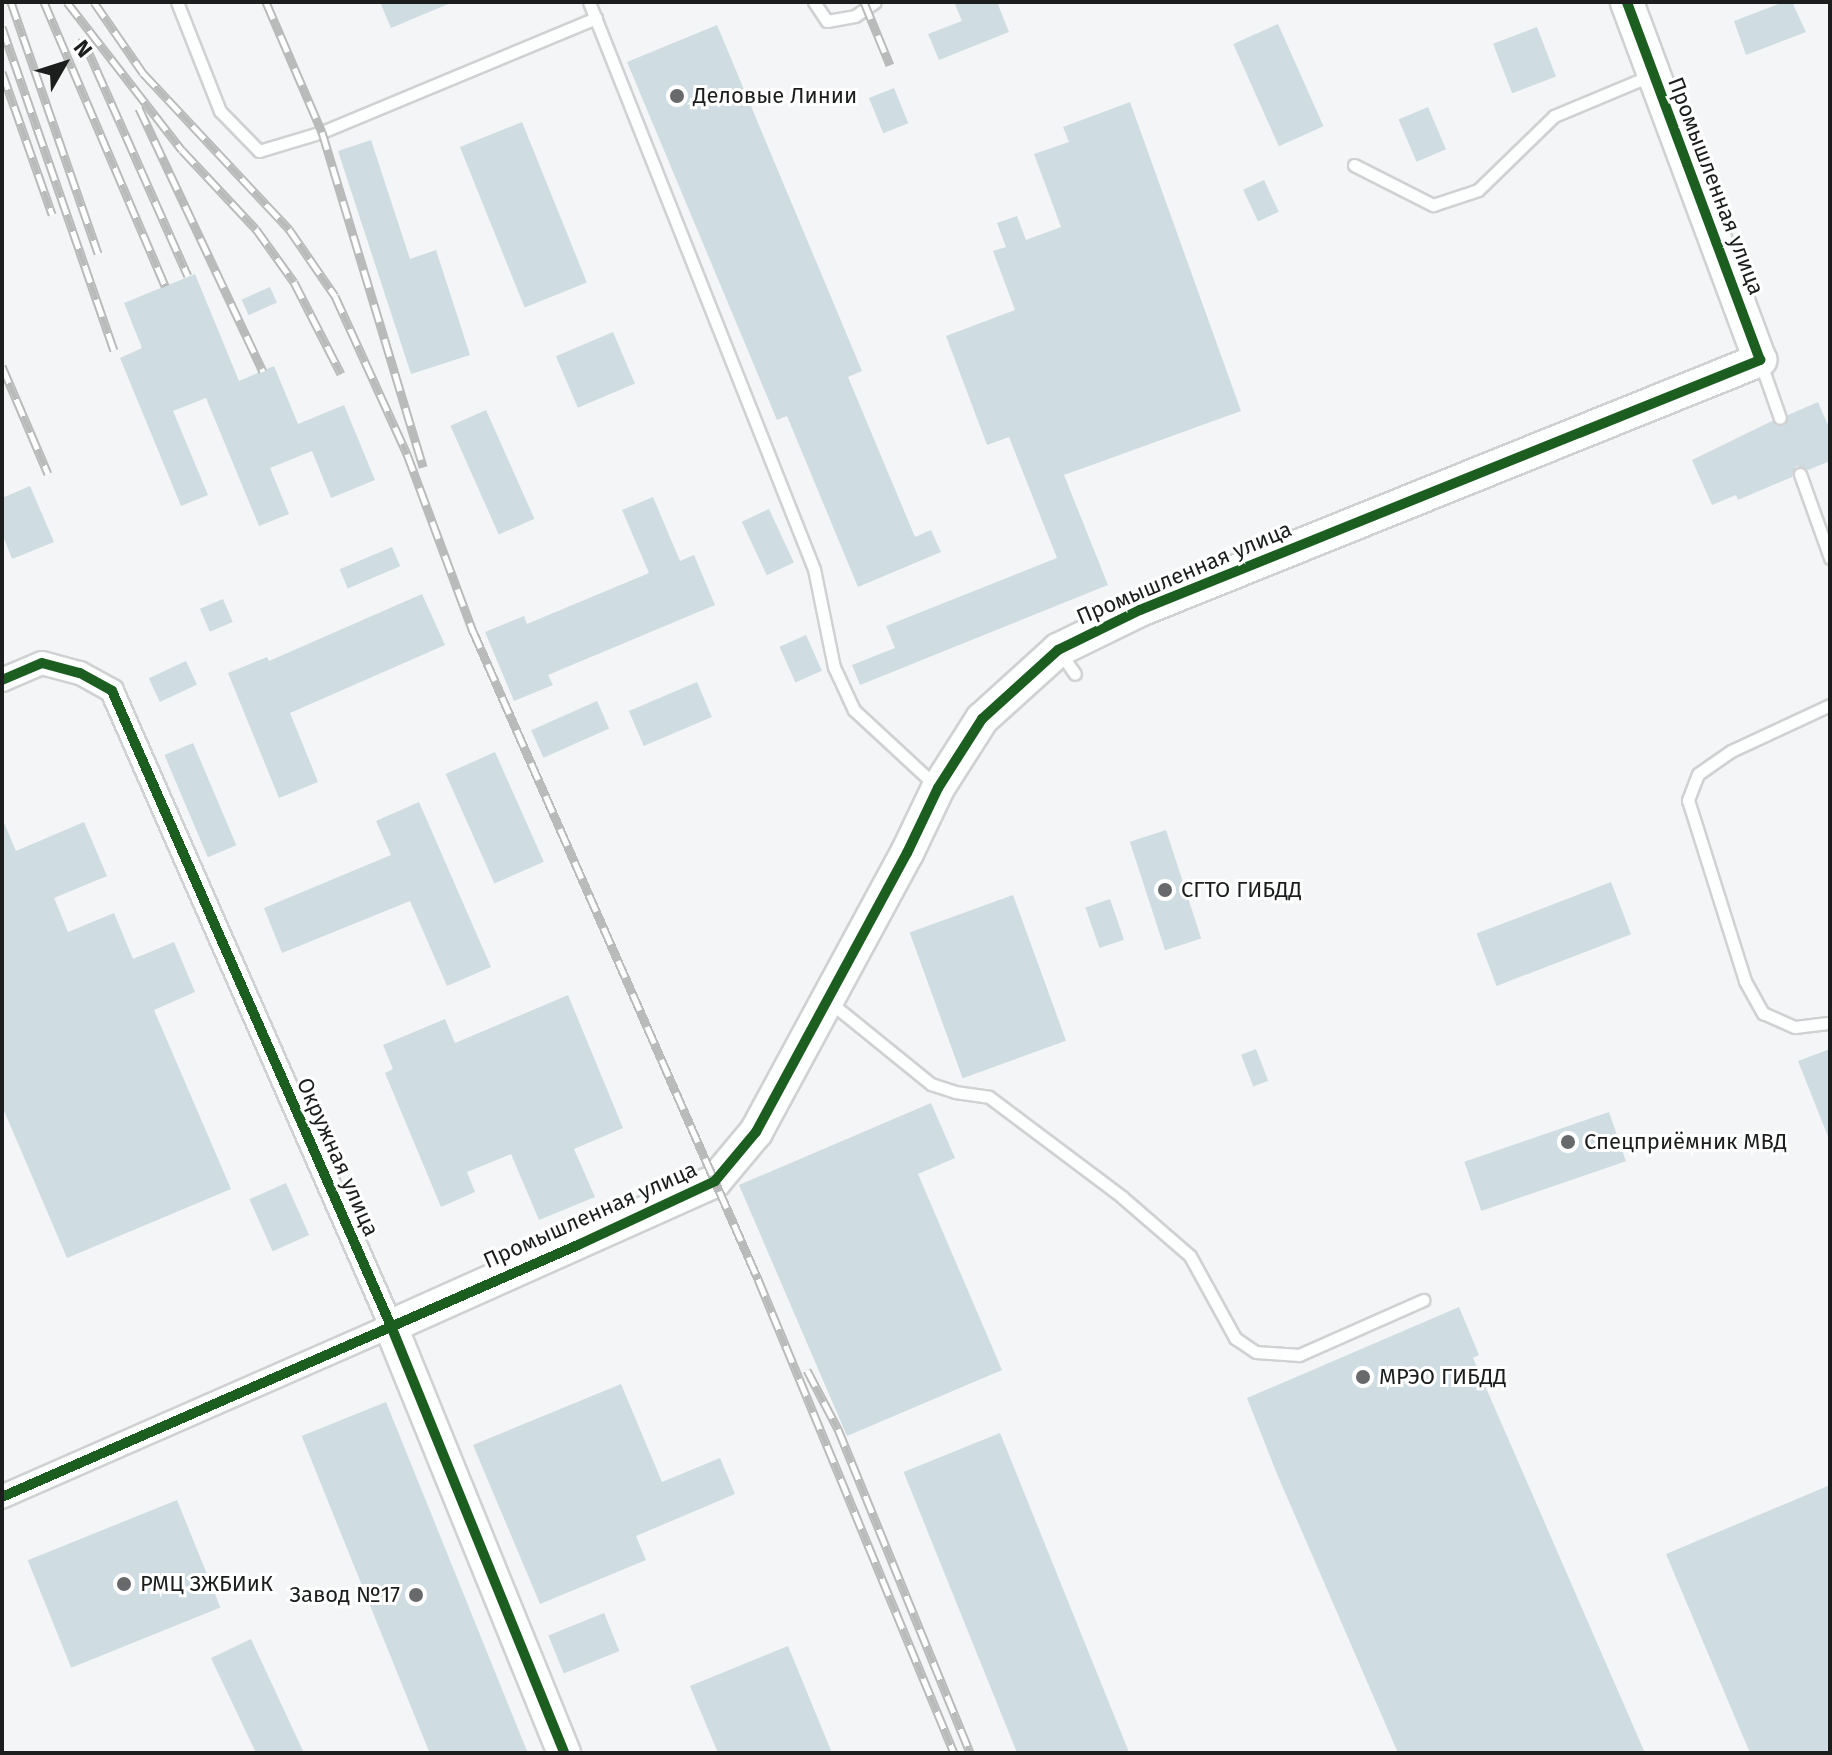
<!DOCTYPE html>
<meta charset="utf-8">
<style>
body{margin:0}
#map{position:relative;width:1832px;height:1755px;overflow:hidden;background:#f3f5f6;font-family:"Fira Sans",sans-serif}
div>[style]{position:absolute}
.building>*{inset:0;background:#cfdde2;transform-origin:0 0}
.roads{filter:drop-shadow(2px 0 #d0d1d2) drop-shadow(-2px 0 #d0d1d2) drop-shadow(0 2px #d0d1d2) drop-shadow(0 -2px #d0d1d2)}
.lane>*{height:11px;margin:-5.5px;padding:0 5.5px;transform-origin:5.5px;border-radius:5.5px;background:#fdfefe}
.street>*{height:22px;margin:-11px;padding:0 11px;transform-origin:11px;border-radius:11px;background:#fdfefe}
.secondary>*{height:32px;margin:-16px;padding:0 16px;transform-origin:16px;border-radius:16px;background:#fdfefe}
.rail>*{height:9px;margin-top:-4.5px;transform-origin:0;background:repeating-linear-gradient(90deg,#fff 0 18px,#b9baba 0 36px);box-sizing:border-box;border-block:2px solid #b9baba}
.cycleway>*{height:10px;margin:-5px;padding:0 5px;transform-origin:5px;border-radius:5px;background:#1b5e20}
.dots>*{width:22px;height:22px;translate:-50% -50%;box-sizing:border-box;border:4px solid #fff;border-radius:50%}
span{translate:-50% -50%;white-space:nowrap;text-align:center;line-height:1.15;-webkit-text-stroke:6px #fff;paint-order:stroke}
.poi-label{font-size:22px;color:#1c1e1e}
.left{translate:0 -50%;text-align:left}
.right{translate:-100% -50%;text-align:right}
.street-label{font-size:22px;color:#1c1e1e}
.frame{position:absolute;inset:0;border:4px solid #1c1e1e;pointer-events:none}
.north{position:absolute;left:24px;top:24px;width:80px;height:80px;-webkit-text-stroke:6px #fff;paint-order:stroke;rotate:51deg;font-size:22px;font-weight:700;line-height:32px;text-align:center;color:#1c1e1e}
.north::after{content:'';display:block;margin:auto;width:28px;height:36px;background:#1c1e1e;clip-path:polygon(50% 0,100% 100%,50% 72%,0 100%)}
</style>
<div id="map">
<div class="building">
<i style="clip-path:polygon(380px 2px,453px 2px,391px 28px)"></i>
<i style="clip-path:polygon(954px 2px,997px 2px,1009px 32px,939px 60px,928px 34px,962px 21px)"></i>
<i style="clip-path:polygon(1784px 2px,1792px 2px,1806px 32px,1746px 55px,1734px 21px)"></i>
<i style="left:1278px;top:24px;width:112px;height:49px;rotate:66deg"></i>
<i style="clip-path:polygon(717px 25px,862px 371px,848px 377px,915px 537px,931px 530px,941px 552px,858px 587px,787px 416px,777px 420px,627px 62px)"></i>
<i style="left:1537px;top:27px;width:53px;height:47px;rotate:69deg"></i>
<i style="left:894px;top:88px;width:38px;height:27px;rotate:68deg"></i>
<i style="clip-path:polygon(1130px 102px,1241px 411px,1064px 475px,1108px 585px,860px 685px,852px 665px,895px 648px,886px 626px,1057px 558px,1009px 437px,987px 445px,946px 336px,1015px 310px,993px 251px,1006px 247px,997px 223px,1017px 216px,1026px 240px,1061px 227px,1034px 154px,1069px 142px,1063px 127px)"></i>
<i style="left:1428px;top:107px;width:46px;height:32px;rotate:67deg"></i>
<i style="left:522px;top:122px;width:173px;height:67px;rotate:68deg"></i>
<i style="clip-path:polygon(371px 140px,410px 259px,436px 250px,470px 355px,411px 374px,338px 151px)"></i>
<i style="left:1264px;top:180px;width:35px;height:23px;rotate:65deg"></i>
<i style="clip-path:polygon(195px 274px,239px 381px,274px 366px,298px 424px,344px 405px,375px 480px,331px 498px,312px 451px,270px 468px,289px 514px,259px 526px,206px 398px,173px 411px,208px 495px,181px 506px,120px 358px,142px 348px,124px 303px)"></i>
<i style="left:270px;top:287px;width:17px;height:31px;rotate:66deg"></i>
<i style="left:613px;top:332px;width:56px;height:62px;rotate:67deg"></i>
<i style="clip-path:polygon(1818px 402px,1830px 430px,1830px 461px,1808px 470px,1796px 466px,1792px 477px,1738px 500px,1736px 495px,1712px 505px,1692px 460px,1772px 421px,1784px 426px,1788px 415px)"></i>
<i style="left:486px;top:410px;width:119px;height:39px;rotate:66deg"></i>
<i style="clip-path:polygon(30px 486px,54px 542px,12px 559px,2px 533px,2px 498px)"></i>
<i style="clip-path:polygon(653px 497px,680px 561px,694px 555px,715px 605px,548px 675px,553px 685px,514px 701px,485px 632px,524px 616px,527px 624px,649px 573px,622px 510px)"></i>
<i style="left:769px;top:509px;width:59px;height:30px;rotate:65deg"></i>
<i style="left:392px;top:547px;width:21px;height:57px;rotate:67deg"></i>
<i style="clip-path:polygon(422px 594px,445px 645px,290px 713px,318px 782px,279px 798px,228px 673px,267px 657px,269px 661px)"></i>
<i style="left:223px;top:599px;width:25px;height:25px;rotate:67deg"></i>
<i style="left:806px;top:635px;width:39px;height:29px;rotate:66deg"></i>
<i style="left:186px;top:661px;width:26px;height:41px;rotate:65deg"></i>
<i style="left:697px;top:682px;width:38px;height:74px;rotate:67deg"></i>
<i style="left:597px;top:701px;width:30px;height:72px;rotate:66deg"></i>
<i style="left:193px;top:743px;width:111px;height:31px;rotate:67deg"></i>
<i style="left:495px;top:752px;width:120px;height:54px;rotate:66deg"></i>
<i style="clip-path:polygon(419px 802px,491px 967px,447px 986px,410px 901px,282px 953px,264px 908px,391px 855px,376px 821px)"></i>
<i style="clip-path:polygon(2px 818px,16px 851px,84px 822px,107px 876px,54px 898px,68px 932px,114px 913px,133px 959px,174px 942px,195px 992px,154px 1010px,231px 1189px,67px 1258px,2px 1106px)"></i>
<i style="left:1166px;top:830px;width:114px;height:38px;rotate:72deg"></i>
<i style="left:1611px;top:882px;width:56px;height:144px;rotate:69deg"></i>
<i style="left:1013px;top:895px;width:155px;height:110px;rotate:70deg"></i>
<i style="left:1110px;top:899px;width:43px;height:26px;rotate:71deg"></i>
<i style="clip-path:polygon(568px 995px,623px 1128px,574px 1149px,595px 1197px,539px 1220px,511px 1154px,467px 1172px,475px 1192px,441px 1207px,385px 1073px,393px 1069px,383px 1045px,445px 1019px,455px 1043px)"></i>
<i style="left:1256px;top:1049px;width:34px;height:16px;rotate:69deg"></i>
<i style="clip-path:polygon(1830px 1049px,1830px 1138px,1829px 1139px,1798px 1061px)"></i>
<i style="clip-path:polygon(931px 1103px,955px 1158px,918px 1174px,1002px 1370px,847px 1436px,739px 1185px)"></i>
<i style="left:1609px;top:1112px;width:52px;height:153px;rotate:71deg"></i>
<i style="left:286px;top:1183px;width:57px;height:40px;rotate:66deg"></i>
<i style="clip-path:polygon(1459px 1307px,1479px 1355px,1473px 1358px,1645px 1753px,1398px 1753px,1277px 1474px,1247px 1398px)"></i>
<i style="clip-path:polygon(621px 1384px,662px 1482px,720px 1458px,735px 1494px,636px 1536px,646px 1560px,540px 1604px,473px 1445px)"></i>
<i style="left:386px;top:1402px;width:379px;height:91px;rotate:68deg"></i>
<i style="left:1000px;top:1433px;width:346px;height:104px;rotate:68deg"></i>
<i style="clip-path:polygon(1830px 1485px,1830px 1753px,1750px 1753px,1666px 1554px)"></i>
<i style="left:177px;top:1500px;width:116px;height:161px;rotate:68deg"></i>
<i style="left:604px;top:1613px;width:41px;height:60px;rotate:68deg"></i>
<i style="clip-path:polygon(251px 1639px,304px 1753px,256px 1753px,211px 1658px)"></i>
<i style="clip-path:polygon(788px 1646px,832px 1753px,718px 1753px,690px 1686px)"></i>
</div>
<div class="roads">
<div class="lane">
<i style="left:177px;top:2px;width:117px;rotate:68.5deg"></i>
<i style="left:220px;top:111px;width:56px;rotate:45.7deg"></i>
<i style="left:259px;top:151px;width:66px;rotate:-16.8deg"></i>
<i style="left:322px;top:132px;width:297px;rotate:-22.6deg"></i>
<i style="left:589px;top:2px;width:610px;rotate:68.36deg"></i>
<i style="left:814px;top:569px;width:100px;rotate:78.5deg"></i>
<i style="left:834px;top:667px;width:47px;rotate:65.1deg"></i>
<i style="left:854px;top:710px;width:110px;rotate:42.8deg"></i>
<i style="left:814px;top:2px;width:23px;rotate:56deg"></i>
<i style="left:827px;top:21px;width:28px;rotate:-10deg"></i>
<i style="left:855px;top:16px;width:24px;rotate:-35deg"></i>
<i style="left:1354px;top:165px;width:89px;rotate:26.9deg"></i>
<i style="left:1433px;top:205px;width:47px;rotate:-18.4deg"></i>
<i style="left:1478px;top:190px;width:106px;rotate:-44.2deg"></i>
<i style="left:1554px;top:116px;width:106px;rotate:-22.7deg"></i>
<i style="left:1760px;top:361px;width:60px;rotate:70.7deg"></i>
<i style="left:1800px;top:474px;width:89px;rotate:70.3deg"></i>
<i style="left:1061px;top:654px;width:24px;rotate:55deg"></i>
<i style="left:1830px;top:705px;width:109px;rotate:155.1deg"></i>
<i style="left:1731px;top:751px;width:40px;rotate:145.1deg"></i>
<i style="left:1698px;top:774px;width:28px;rotate:111deg"></i>
<i style="left:1688px;top:800px;width:190px;rotate:72.5deg"></i>
<i style="left:1745px;top:981px;width:37px;rotate:61deg"></i>
<i style="left:1763px;top:1013px;width:35px;rotate:24deg"></i>
<i style="left:1795px;top:1027px;width:35px;rotate:-7deg"></i>
<i style="left:831px;top:1003px;width:129px;rotate:39deg"></i>
<i style="left:931px;top:1084px;width:25px;rotate:18deg"></i>
<i style="left:955px;top:1092px;width:34px;rotate:8deg"></i>
<i style="left:989px;top:1097px;width:166px;rotate:36.9deg"></i>
<i style="left:1122px;top:1197px;width:90px;rotate:40.9deg"></i>
<i style="left:1190px;top:1256px;width:94px;rotate:61.2deg"></i>
<i style="left:1235px;top:1338px;width:25px;rotate:34deg"></i>
<i style="left:1256px;top:1352px;width:43px;rotate:4deg"></i>
<i style="left:1299px;top:1355px;width:136px;rotate:-23.9deg"></i>
</div>
<div class="street">
<i style="left:2px;top:680px;width:43px;rotate:-23deg"></i>
<i style="left:42px;top:663px;width:39px;rotate:15deg"></i>
<i style="left:80px;top:673px;width:37px;rotate:29deg"></i>
<i style="left:112px;top:691px;width:694px;rotate:66.28deg"></i>
<i style="left:391px;top:1326px;width:425px;rotate:156.3deg"></i>
</div>
<div class="secondary">
<i style="left:564px;top:1753px;width:461px;rotate:-112.1deg"></i>
<i style="left:391px;top:1326px;width:355px;rotate:-24.1deg"></i>
<i style="left:715px;top:1181px;width:64px;rotate:-50.1deg"></i>
<i style="left:756px;top:1132px;width:317px;rotate:-61.6deg"></i>
<i style="left:907px;top:853px;width:72px;rotate:-64.5deg"></i>
<i style="left:938px;top:788px;width:82px;rotate:-57.5deg"></i>
<i style="left:982px;top:719px;width:103px;rotate:-42.2deg"></i>
<i style="left:1058px;top:650px;width:91px;rotate:-26deg"></i>
<i style="left:1140px;top:610px;width:669px;rotate:-21.96deg"></i>
<i style="left:1760px;top:360px;width:382px;rotate:-110.4deg"></i>
</div>
</div>
<div class="rail">
<i style="left:11px;top:2px;width:266px;rotate:70.9deg"></i>
<i style="left:44px;top:2px;width:309px;rotate:66.9deg"></i>
<i style="left:67px;top:2px;width:187px;rotate:52.2deg"></i>
<i style="left:182px;top:150px;width:108px;rotate:46.9deg"></i>
<i style="left:256px;top:229px;width:65px;rotate:54.4deg"></i>
<i style="left:294px;top:282px;width:103px;rotate:62.9deg"></i>
<i style="left:94px;top:2px;width:86px;rotate:55.4deg"></i>
<i style="left:143px;top:73px;width:214px;rotate:46.9deg"></i>
<i style="left:289px;top:229px;width:81px;rotate:55.5deg"></i>
<i style="left:335px;top:296px;width:174px;rotate:65.5deg"></i>
<i style="left:407px;top:454px;width:189px;rotate:69.6deg"></i>
<i style="left:473px;top:631px;width:708px;rotate:66.26deg"></i>
<i style="left:758px;top:1279px;width:513px;rotate:67.53deg"></i>
<i style="left:266px;top:2px;width:142px;rotate:66.7deg"></i>
<i style="left:322px;top:132px;width:350px;rotate:73.2deg"></i>
<i style="left:864px;top:2px;width:68px;rotate:67.6deg"></i>
<i style="left:2px;top:27px;width:342px;rotate:70.9deg"></i>
<i style="left:82px;top:37px;width:261px;rotate:66.1deg"></i>
<i style="left:2px;top:72px;width:151px;rotate:70.6deg"></i>
<i style="left:139px;top:108px;width:291px;rotate:64.8deg"></i>
<i style="left:2px;top:366px;width:117px;rotate:66.9deg"></i>
<i style="left:807px;top:1370px;width:67px;rotate:62.3deg"></i>
<i style="left:838px;top:1429px;width:350px;rotate:67.8deg"></i>
</div>
<div class="cycleway">
<i style="left:2px;top:680px;width:43px;rotate:-23deg"></i>
<i style="left:42px;top:663px;width:39px;rotate:15deg"></i>
<i style="left:80px;top:673px;width:37px;rotate:29deg"></i>
<i style="left:112px;top:691px;width:694px;rotate:66.28deg"></i>
<i style="left:391px;top:1326px;width:461px;rotate:67.9deg"></i>
<i style="left:2px;top:1497px;width:629px;rotate:-23.63deg"></i>
<i style="left:578px;top:1245px;width:151px;rotate:-25deg"></i>
<i style="left:715px;top:1181px;width:64px;rotate:-50.1deg"></i>
<i style="left:756px;top:1132px;width:317px;rotate:-61.6deg"></i>
<i style="left:907px;top:853px;width:72px;rotate:-64.5deg"></i>
<i style="left:938px;top:788px;width:82px;rotate:-57.5deg"></i>
<i style="left:982px;top:719px;width:103px;rotate:-42.2deg"></i>
<i style="left:1058px;top:650px;width:91px;rotate:-26deg"></i>
<i style="left:1140px;top:610px;width:669px;rotate:-21.96deg"></i>
<i style="left:1760px;top:360px;width:382px;rotate:-110.4deg"></i>
</div>
<div class="dots">
<i style="left:677px;top:96px;background:#67696a"></i>
<i style="left:1165px;top:890px;background:#67696a"></i>
<i style="left:1568px;top:1142px;background:#67696a"></i>
<i style="left:1363px;top:1377px;background:#67696a"></i>
<i style="left:124px;top:1584px;background:#67696a"></i>
<i style="left:416px;top:1595px;background:#67696a"></i>
</div>
<div class="poi-label">
<span class="left" style="left:693px;top:96px">Деловые Линии</span>
<span class="left" style="left:1181px;top:890px">СГТО ГИБДД</span>
<span class="left" style="left:1584px;top:1142px">Спецприёмник МВД</span>
<span class="left" style="left:1379px;top:1377px">МРЭО ГИБДД</span>
<span class="left" style="left:140px;top:1584px">РМЦ ЗЖБИиК</span>
<span class="right" style="left:400px;top:1595px">Завод №17</span>
</div>
<div class="street-label">
<span style="left:1716px;top:186px;rotate:69deg">Промышленная улица</span>
<span style="left:1184px;top:573px;rotate:-23deg">Промышленная улица</span>
<span style="left:338px;top:1157px;rotate:66deg">Окружная улица</span>
<span style="left:590px;top:1215px;rotate:-24deg">Промышленная улица</span>
</div>
<div class="frame"></div>
<div class="north">N</div>
</div>
